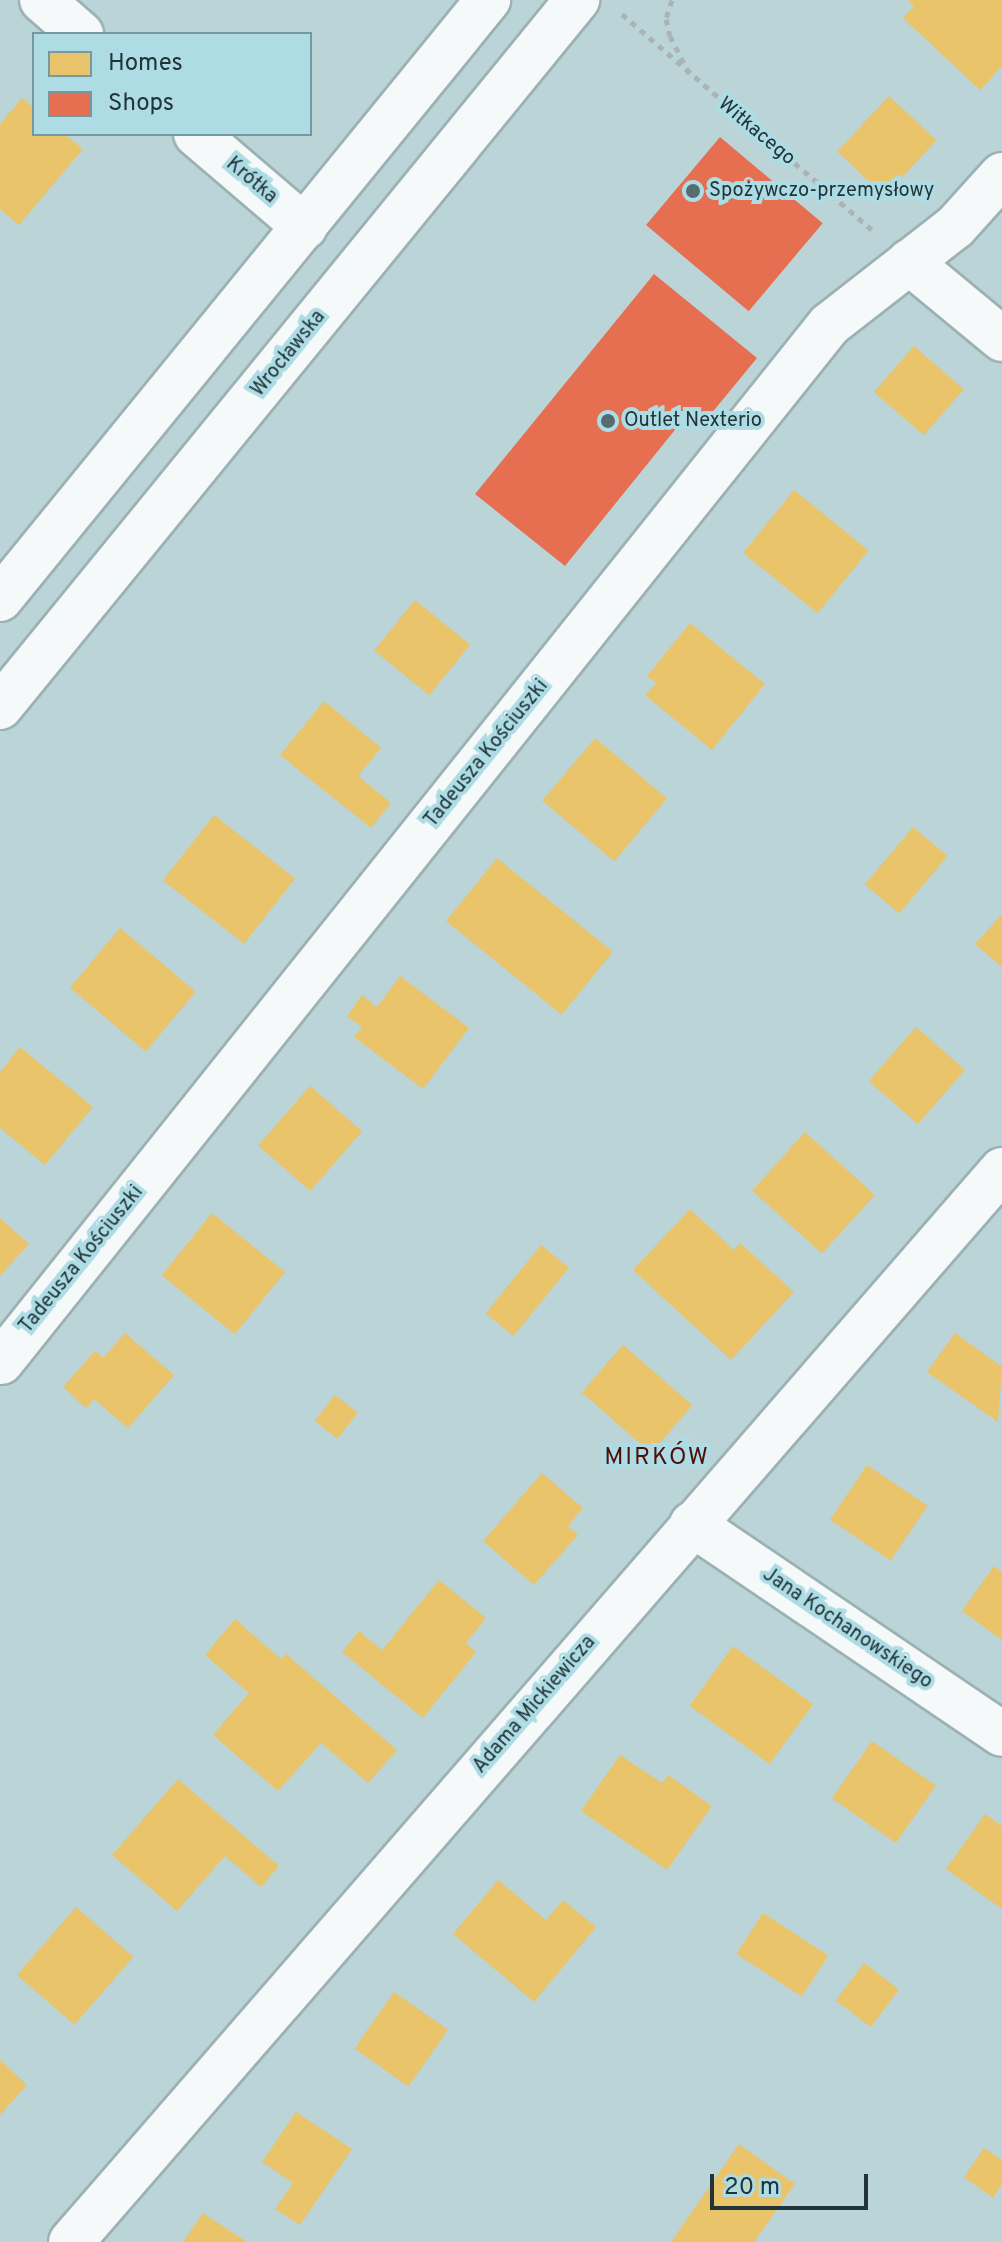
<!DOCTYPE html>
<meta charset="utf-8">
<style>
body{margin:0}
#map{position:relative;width:1002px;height:2242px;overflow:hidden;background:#bad4d8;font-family:Overpass,sans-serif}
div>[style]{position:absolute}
.homes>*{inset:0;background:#e9c46a;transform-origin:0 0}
.shops>*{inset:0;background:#e76f51;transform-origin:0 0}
.path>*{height:5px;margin-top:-2.5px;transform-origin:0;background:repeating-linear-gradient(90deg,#aab4b6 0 6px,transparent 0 12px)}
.roads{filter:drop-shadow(2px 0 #9cb1b3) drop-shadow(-2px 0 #9cb1b3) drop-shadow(0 2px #9cb1b3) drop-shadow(0 -2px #9cb1b3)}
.street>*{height:44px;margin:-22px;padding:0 22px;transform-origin:22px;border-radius:22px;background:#f5f9f9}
.secondary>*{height:44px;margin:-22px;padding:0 22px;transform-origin:22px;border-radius:22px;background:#f5f9f9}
.dots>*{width:22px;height:22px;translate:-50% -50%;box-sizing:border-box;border:4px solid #addce5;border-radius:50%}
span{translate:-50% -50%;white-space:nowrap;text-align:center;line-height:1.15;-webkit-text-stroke:8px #addce5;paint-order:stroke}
.street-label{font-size:20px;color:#213437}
.poi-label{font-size:20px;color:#213437}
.left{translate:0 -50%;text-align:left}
.quarter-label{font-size:24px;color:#510d08;letter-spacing:2px}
.legend{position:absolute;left:32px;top:32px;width:280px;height:104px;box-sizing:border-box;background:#addce5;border:2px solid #75999f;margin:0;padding:10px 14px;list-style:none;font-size:24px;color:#213437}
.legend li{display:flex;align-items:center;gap:16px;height:40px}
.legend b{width:40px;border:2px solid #75999f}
.scale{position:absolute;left:710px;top:2174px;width:158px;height:36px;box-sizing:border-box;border:4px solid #213437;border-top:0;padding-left:10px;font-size:24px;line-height:28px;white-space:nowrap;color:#213437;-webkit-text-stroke:6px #addce5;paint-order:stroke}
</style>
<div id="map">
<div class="homes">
<i style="clip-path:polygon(908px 0,1002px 0,1002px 66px,980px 90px,903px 18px,914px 6px)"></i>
<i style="left:889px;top:96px;width:65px;height:76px;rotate:43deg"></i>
<i style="clip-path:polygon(22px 98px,34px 108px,34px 134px,64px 134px,83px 149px,19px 225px,0 209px,0 124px)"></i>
<i style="left:914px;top:346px;width:66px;height:61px;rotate:41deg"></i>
<i style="left:794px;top:490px;width:96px;height:81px;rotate:39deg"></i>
<i style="left:415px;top:600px;width:71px;height:65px;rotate:39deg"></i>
<i style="clip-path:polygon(690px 623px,765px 684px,712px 750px,645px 695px,656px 683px,647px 676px)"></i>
<i style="clip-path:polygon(324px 701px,381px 748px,358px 776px,391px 803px,371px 828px,280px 755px)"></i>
<i style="left:595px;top:738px;width:94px;height:82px;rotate:40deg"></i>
<i style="left:214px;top:815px;width:103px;height:83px;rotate:38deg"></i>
<i style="left:913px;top:827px;width:45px;height:75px;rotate:40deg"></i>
<i style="left:497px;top:858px;width:149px;height:81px;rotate:39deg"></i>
<i style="clip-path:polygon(1002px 914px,1002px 967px,975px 944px)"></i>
<i style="left:120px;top:928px;width:99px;height:78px;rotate:40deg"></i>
<i style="clip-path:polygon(400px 976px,469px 1028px,423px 1089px,354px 1037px,362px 1027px,347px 1016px,362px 995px,377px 1007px)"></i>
<i style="left:916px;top:1027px;width:65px;height:72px;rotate:41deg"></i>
<i style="clip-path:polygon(20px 1047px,93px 1107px,45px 1165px,0 1128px,0 1072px)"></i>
<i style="left:310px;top:1086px;width:69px;height:79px;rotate:41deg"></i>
<i style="left:805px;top:1132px;width:94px;height:79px;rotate:42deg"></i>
<i style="clip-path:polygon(690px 1209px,734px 1250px,740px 1243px,794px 1292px,731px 1360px,633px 1270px)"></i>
<i style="left:212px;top:1213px;width:94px;height:80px;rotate:39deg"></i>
<i style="clip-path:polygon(0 1218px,29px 1244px,0 1276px)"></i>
<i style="left:541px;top:1245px;width:36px;height:88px;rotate:39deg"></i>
<i style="clip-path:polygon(125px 1333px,174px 1375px,128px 1428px,94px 1399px,86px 1408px,63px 1387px,95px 1351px,103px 1358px)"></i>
<i style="clip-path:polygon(955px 1333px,1002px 1367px,998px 1422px,927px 1372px)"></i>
<i style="left:623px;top:1345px;width:92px;height:63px;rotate:41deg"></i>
<i style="left:335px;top:1395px;width:29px;height:33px;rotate:38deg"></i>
<i style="left:867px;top:1465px;width:73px;height:66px;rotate:34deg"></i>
<i style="clip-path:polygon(542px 1473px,583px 1508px,568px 1526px,578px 1535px,534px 1585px,483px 1541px)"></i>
<i style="clip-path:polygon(994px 1566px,1002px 1572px,1002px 1640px,962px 1611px)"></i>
<i style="clip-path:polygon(439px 1580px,486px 1618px,466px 1643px,476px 1652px,423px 1718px,342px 1652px,359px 1631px,382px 1650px)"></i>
<i style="clip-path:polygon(235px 1619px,281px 1659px,286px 1654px,397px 1750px,368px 1783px,321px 1743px,278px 1791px,213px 1735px,249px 1693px,205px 1655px)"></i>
<i style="left:733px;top:1646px;width:99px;height:74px;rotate:36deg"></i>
<i style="left:872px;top:1741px;width:78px;height:70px;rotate:35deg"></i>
<i style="clip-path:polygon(620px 1755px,662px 1783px,668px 1775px,712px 1806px,667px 1870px,581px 1811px)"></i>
<i style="clip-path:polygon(178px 1779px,279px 1866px,261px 1887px,225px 1856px,177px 1911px,112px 1855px)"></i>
<i style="clip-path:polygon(985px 1814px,1002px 1826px,1002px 1909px,946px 1869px)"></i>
<i style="clip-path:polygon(498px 1880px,546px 1920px,563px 1900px,596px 1927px,534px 2002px,453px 1934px)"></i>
<i style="left:76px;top:1907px;width:76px;height:90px;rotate:41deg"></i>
<i style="left:763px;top:1913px;width:78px;height:49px;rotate:33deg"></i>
<i style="left:864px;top:1963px;width:44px;height:47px;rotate:37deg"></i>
<i style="left:394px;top:1992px;width:66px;height:69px;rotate:35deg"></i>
<i style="clip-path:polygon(0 2060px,27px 2085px,0 2115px)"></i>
<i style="clip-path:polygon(296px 2112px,352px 2149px,300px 2225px,275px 2209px,293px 2183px,262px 2162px)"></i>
<i style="clip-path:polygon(739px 2144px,795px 2184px,754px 2242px,671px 2242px)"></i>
<i style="clip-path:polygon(984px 2148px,1002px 2160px,1002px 2184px,993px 2198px,964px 2177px)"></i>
<i style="clip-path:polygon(203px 2213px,247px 2242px,183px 2242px)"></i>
</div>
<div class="shops">
<i style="left:720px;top:137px;width:134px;height:115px;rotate:40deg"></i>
<i style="clip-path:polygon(654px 274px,757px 358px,701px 426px,687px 415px,565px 566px,475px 494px)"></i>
</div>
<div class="path">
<i style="left:672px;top:0;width:20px;rotate:108deg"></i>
<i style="left:666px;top:19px;width:17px;rotate:77deg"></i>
<i style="left:670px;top:36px;width:42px;rotate:62.8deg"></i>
<i style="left:622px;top:14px;width:330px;rotate:40.8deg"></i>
</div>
<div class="roads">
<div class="street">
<i style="left:42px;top:0;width:52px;rotate:41.1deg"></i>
<i style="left:196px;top:134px;width:143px;rotate:40.5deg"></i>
<i style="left:909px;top:262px;width:121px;rotate:39.6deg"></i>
<i style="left:1px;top:1362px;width:1327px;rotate:-51.39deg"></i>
<i style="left:829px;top:325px;width:160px;rotate:-37.9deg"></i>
<i style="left:955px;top:227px;width:70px;rotate:-47.9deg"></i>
<i style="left:692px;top:1524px;width:374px;rotate:34.1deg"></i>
<i style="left:71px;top:2242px;width:1420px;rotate:-49.03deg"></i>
</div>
<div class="secondary">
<i style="left:0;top:599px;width:773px;rotate:-50.83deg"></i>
<i style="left:0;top:707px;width:913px;rotate:-50.78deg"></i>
</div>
</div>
<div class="dots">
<i style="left:693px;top:191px;background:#576c6f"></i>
<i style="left:608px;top:421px;background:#576c6f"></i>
</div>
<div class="street-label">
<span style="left:756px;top:132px;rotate:40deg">Witkacego</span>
<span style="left:251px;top:181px;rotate:40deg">Krótka</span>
<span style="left:289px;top:354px;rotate:-51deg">Wrocławska</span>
<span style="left:487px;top:754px;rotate:-51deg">Tadeusza Kościuszki</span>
<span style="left:82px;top:1260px;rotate:-51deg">Tadeusza Kościuszki</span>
<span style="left:847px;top:1629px;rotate:34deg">Jana Kochanowskiego</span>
<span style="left:535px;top:1705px;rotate:-49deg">Adama Mickiewicza</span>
</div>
<div class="poi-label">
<span class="left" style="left:709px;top:191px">Spożywczo-przemysłowy</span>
<span class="left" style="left:624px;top:421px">Outlet Nexterio</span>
</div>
<div class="quarter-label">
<span style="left:657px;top:1459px">MIRKÓW</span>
</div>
<ul class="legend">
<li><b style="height:22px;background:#e9c46a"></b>Homes</li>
<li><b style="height:22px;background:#e76f51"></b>Shops</li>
</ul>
<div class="scale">20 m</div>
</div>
